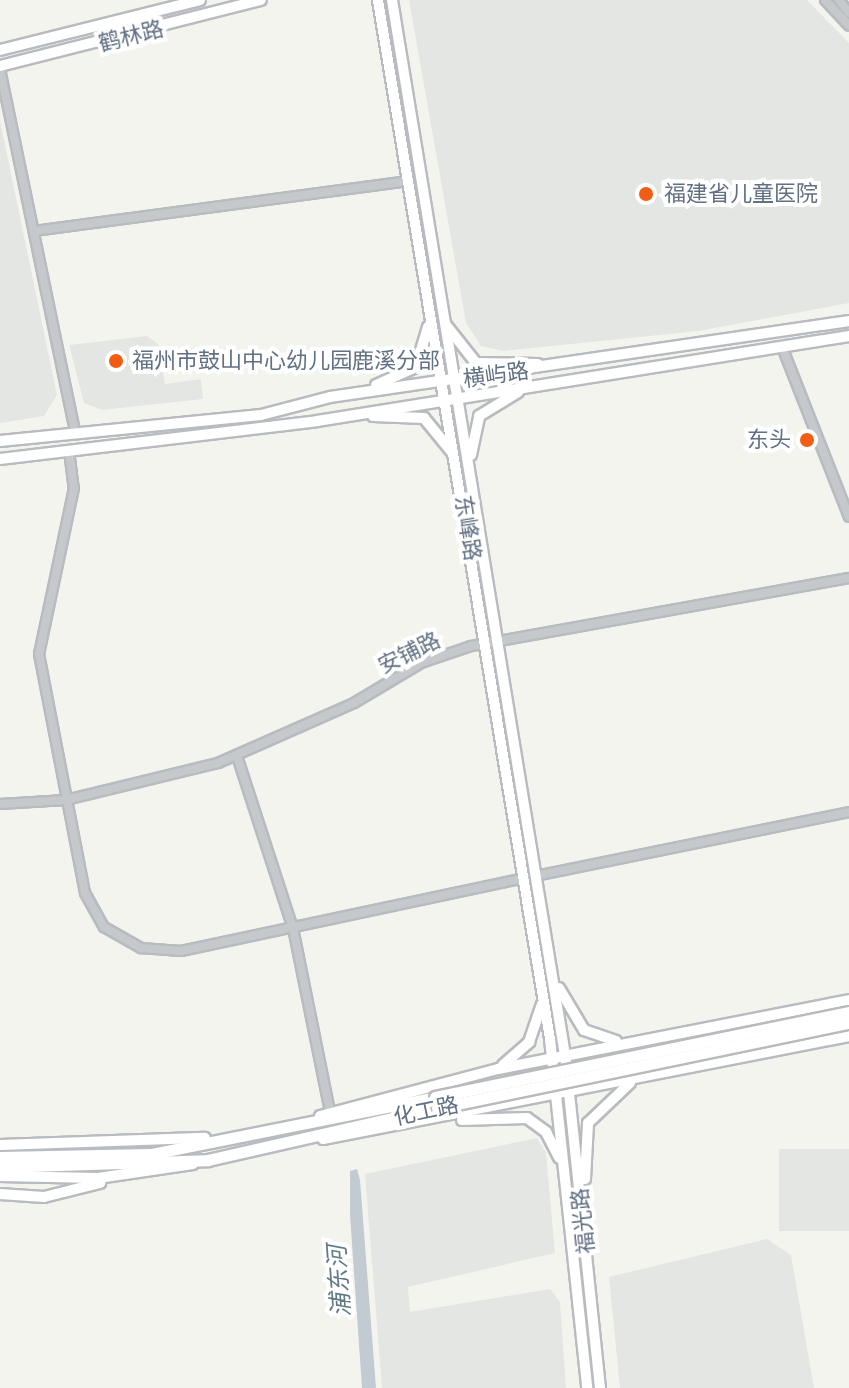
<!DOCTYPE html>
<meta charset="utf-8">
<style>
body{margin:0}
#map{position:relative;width:849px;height:1388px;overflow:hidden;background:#f4f4ef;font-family:Roboto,"Noto Sans SC",sans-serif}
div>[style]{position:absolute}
.built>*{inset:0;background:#e4e6e3;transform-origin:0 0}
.water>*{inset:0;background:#c2cbd1}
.roads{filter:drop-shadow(2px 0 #b8bbbf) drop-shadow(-2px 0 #b8bbbf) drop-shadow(0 2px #b8bbbf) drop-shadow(0 -2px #b8bbbf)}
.minor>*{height:8px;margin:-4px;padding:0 4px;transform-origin:4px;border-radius:4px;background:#c6c9cc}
.major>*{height:10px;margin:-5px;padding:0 5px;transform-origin:5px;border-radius:5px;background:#fff}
.highway>*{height:11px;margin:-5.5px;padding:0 5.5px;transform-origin:5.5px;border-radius:5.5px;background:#fff}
.bridges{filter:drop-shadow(2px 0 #b8babd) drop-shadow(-2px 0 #b8babd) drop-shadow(0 2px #b8babd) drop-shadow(0 -2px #b8babd)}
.highway-bridge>*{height:11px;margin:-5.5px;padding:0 5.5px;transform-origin:5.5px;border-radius:5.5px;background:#fff}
.dots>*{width:22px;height:22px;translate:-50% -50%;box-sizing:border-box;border:4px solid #fff;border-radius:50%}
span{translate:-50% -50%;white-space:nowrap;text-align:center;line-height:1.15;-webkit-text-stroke:8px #fff;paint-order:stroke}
.street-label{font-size:22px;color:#617083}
.poi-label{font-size:22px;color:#617083}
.left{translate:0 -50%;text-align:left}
.right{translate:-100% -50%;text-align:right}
.water-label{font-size:24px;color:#617a88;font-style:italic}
</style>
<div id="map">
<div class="built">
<i style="clip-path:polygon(409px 0,807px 0,849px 43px,849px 303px,698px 331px,503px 351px,481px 346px,466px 323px)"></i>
<i style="clip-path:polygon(0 121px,57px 395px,44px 416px,0 423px)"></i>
<i style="clip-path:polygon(147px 336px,158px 344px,165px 384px,201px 379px,203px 399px,102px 410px,84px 403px,69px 345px)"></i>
<i style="clip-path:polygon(537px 1138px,546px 1153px,555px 1253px,408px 1287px,410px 1312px,550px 1289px,560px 1302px,566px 1388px,382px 1388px,365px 1174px)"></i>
<i style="left:849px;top:1149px;width:82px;height:70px;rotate:90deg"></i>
<i style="clip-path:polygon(767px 1239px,791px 1255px,814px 1388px,620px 1388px,609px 1277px)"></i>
</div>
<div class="water">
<i style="clip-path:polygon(357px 1169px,360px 1180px,376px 1388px,362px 1388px,350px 1215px,350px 1171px)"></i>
</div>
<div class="roads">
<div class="minor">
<i style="left:825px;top:0;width:35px;rotate:47deg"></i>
<i style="left:839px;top:0;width:16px;rotate:52deg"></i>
<i style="left:0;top:69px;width:369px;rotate:78.3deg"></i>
<i style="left:34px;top:231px;width:378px;rotate:-7.6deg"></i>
<i style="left:784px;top:352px;width:177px;rotate:68.5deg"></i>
<i style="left:69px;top:450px;width:38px;rotate:83deg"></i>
<i style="left:74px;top:488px;width:170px;rotate:101.9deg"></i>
<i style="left:39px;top:654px;width:243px;rotate:79.1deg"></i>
<i style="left:85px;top:893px;width:39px;rotate:61deg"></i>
<i style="left:104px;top:927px;width:43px;rotate:29.6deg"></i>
<i style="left:141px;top:948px;width:40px;rotate:4.3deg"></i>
<i style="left:181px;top:951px;width:352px;rotate:-12deg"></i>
<i style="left:237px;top:756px;width:181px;rotate:72deg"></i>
<i style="left:293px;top:928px;width:188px;rotate:78.6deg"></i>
<i style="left:0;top:804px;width:66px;rotate:-3.5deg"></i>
<i style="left:66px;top:800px;width:156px;rotate:-13.7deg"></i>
<i style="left:218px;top:763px;width:149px;rotate:-23.8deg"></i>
<i style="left:354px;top:703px;width:78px;rotate:-30.8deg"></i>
<i style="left:421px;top:663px;width:53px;rotate:-18.8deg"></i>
<i style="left:471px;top:646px;width:384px;rotate:-10.2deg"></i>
<i style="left:535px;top:876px;width:320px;rotate:-11.5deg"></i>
</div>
<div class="major">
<i style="left:378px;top:0;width:1053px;rotate:80.6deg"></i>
<i style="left:550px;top:1039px;width:351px;rotate:83.9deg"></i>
<i style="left:392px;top:0;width:1069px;rotate:80.69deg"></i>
<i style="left:565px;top:1055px;width:335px;rotate:84deg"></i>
<i style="left:0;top:50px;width:206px;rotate:-14deg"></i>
<i style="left:0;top:66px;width:269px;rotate:-14.2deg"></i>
<i style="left:446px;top:325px;width:48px;rotate:51.7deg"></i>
<i style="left:476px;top:363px;width:62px;rotate:0.9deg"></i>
<i style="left:376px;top:385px;width:44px;rotate:-24.2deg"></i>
<i style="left:416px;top:367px;width:42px;rotate:-73.3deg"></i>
<i style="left:373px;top:416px;width:51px;rotate:2.2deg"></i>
<i style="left:424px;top:418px;width:43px;rotate:50.7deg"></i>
<i style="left:0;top:441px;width:262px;rotate:-5.7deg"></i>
<i style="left:261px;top:415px;width:71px;rotate:-14.6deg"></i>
<i style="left:330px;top:397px;width:525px;rotate:-8.33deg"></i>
<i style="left:471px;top:455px;width:40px;rotate:-78deg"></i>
<i style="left:479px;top:416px;width:46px;rotate:-31.6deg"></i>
<i style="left:0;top:459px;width:319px;rotate:-6.8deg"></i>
<i style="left:317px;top:421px;width:539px;rotate:-9.08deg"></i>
<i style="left:559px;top:988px;width:49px;rotate:59.2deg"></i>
<i style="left:584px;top:1030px;width:34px;rotate:19deg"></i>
<i style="left:503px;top:1065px;width:35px;rotate:-41deg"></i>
<i style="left:529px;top:1042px;width:40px;rotate:-71.1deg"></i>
<i style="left:320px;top:1116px;width:184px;rotate:-14.8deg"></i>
<i style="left:498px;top:1069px;width:358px;rotate:-11.1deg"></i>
<i style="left:462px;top:1120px;width:65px;rotate:-1.8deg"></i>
<i style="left:527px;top:1118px;width:24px;rotate:36deg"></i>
<i style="left:546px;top:1132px;width:29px;rotate:63deg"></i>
<i style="left:323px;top:1139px;width:536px;rotate:-11.08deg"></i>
<i style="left:0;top:1145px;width:205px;rotate:-2deg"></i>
<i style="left:0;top:1176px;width:98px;rotate:1.2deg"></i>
<i style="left:98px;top:1178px;width:96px;rotate:-8.4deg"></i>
<i style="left:585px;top:1179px;width:56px;rotate:-86.9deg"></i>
<i style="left:588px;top:1123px;width:58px;rotate:-43.6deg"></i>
<i style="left:0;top:1194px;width:44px;rotate:3.9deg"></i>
<i style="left:44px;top:1197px;width:58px;rotate:-14deg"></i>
</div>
<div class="highway">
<i style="left:0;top:1157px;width:151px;rotate:-1.1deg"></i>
<i style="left:151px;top:1154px;width:290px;rotate:-11.3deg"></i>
<i style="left:0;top:1167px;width:208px;rotate:-1.9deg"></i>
<i style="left:208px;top:1160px;width:235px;rotate:-12.8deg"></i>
</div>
</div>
<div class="bridges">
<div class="highway-bridge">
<i style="left:435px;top:1097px;width:423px;rotate:-11.6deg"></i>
<i style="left:437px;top:1108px;width:421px;rotate:-11.7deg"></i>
</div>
</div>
<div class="dots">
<i style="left:646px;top:194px;background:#f15d13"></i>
<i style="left:116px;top:361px;background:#f15d13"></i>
<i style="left:807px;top:440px;background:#f15d13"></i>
</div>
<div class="street-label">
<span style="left:131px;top:36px;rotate:-14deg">鹤林路</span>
<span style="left:496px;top:375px;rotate:-8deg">横屿路</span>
<span style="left:468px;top:528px;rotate:81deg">东峰路</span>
<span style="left:409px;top:653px;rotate:-26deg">安铺路</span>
<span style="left:426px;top:1111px;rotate:-12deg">化工路</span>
<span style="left:583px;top:1221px;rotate:-96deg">福光路</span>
</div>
<div class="poi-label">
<span class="left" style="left:664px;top:194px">福建省儿童医院</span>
<span class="left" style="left:132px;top:361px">福州市鼓山中心幼儿园鹿溪分部</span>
<span class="right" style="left:791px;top:440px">东头</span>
</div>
<div class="water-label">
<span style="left:340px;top:1281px;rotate:-94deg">浦东河</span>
</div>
</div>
